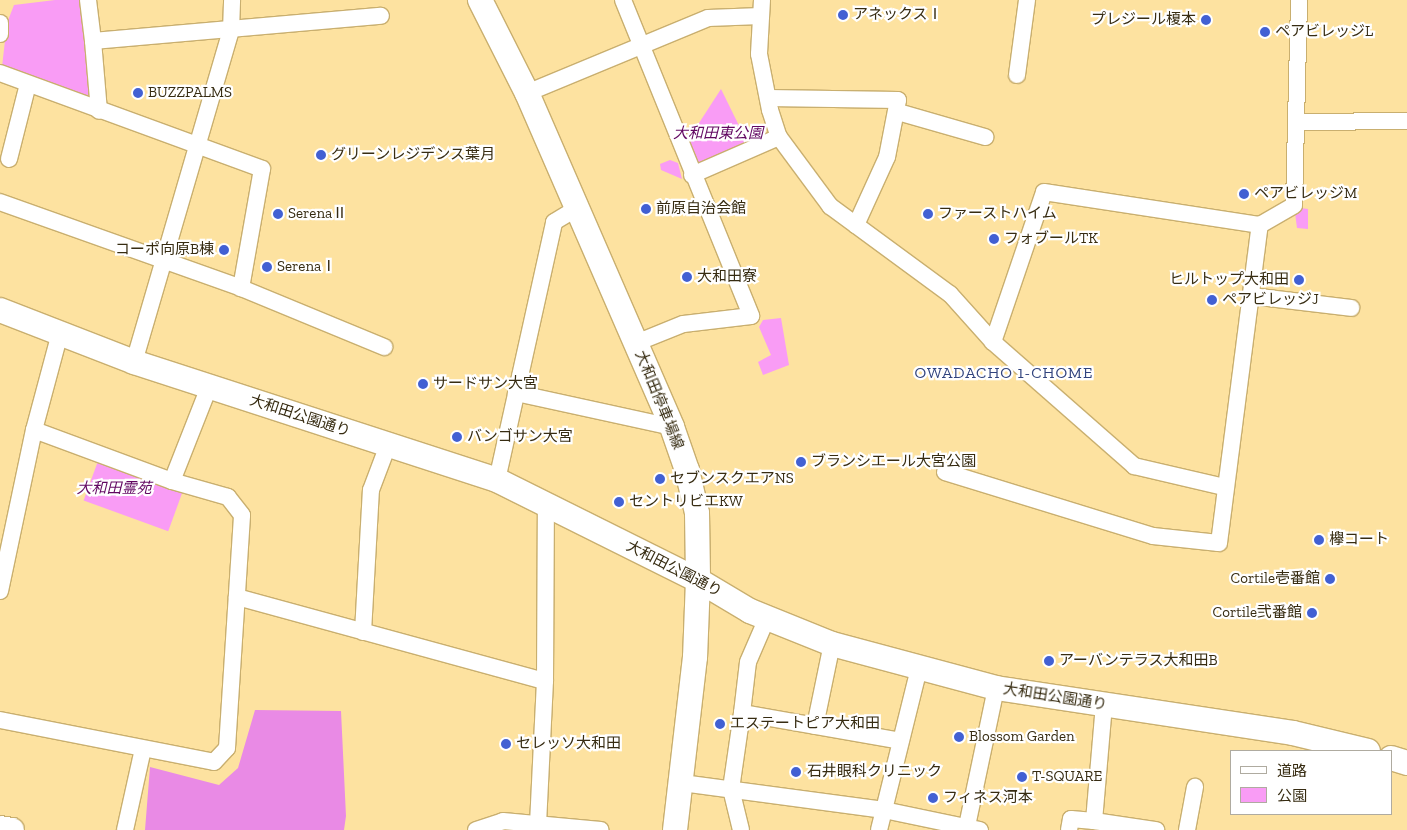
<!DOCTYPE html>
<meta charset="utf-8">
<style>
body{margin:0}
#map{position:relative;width:1407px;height:830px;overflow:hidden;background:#fde2a0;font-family:"Zilla Slab","Noto Sans JP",serif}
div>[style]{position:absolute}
.green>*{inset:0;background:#f99cf5;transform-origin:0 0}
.forest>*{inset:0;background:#e98ae5}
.roads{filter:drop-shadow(1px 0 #c9af6f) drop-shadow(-1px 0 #c9af6f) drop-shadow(0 1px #c9af6f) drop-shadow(0 -1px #c9af6f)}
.street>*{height:16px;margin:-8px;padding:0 8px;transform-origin:8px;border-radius:8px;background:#fff}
.secondary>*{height:24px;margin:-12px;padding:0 12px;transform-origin:12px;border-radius:12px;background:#fff}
.dots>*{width:14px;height:14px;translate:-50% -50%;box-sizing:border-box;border:2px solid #fff;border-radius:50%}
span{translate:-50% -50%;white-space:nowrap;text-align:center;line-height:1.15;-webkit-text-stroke:4.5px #fff;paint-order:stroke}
.poi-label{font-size:15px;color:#372c12}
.left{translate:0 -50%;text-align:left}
.right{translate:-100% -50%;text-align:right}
.park-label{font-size:15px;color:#610761;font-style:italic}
.street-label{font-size:15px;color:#372c12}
.neighbourhood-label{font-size:16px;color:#31437d;letter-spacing:1px}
.legend{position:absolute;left:1230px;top:750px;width:162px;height:65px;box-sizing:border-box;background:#fff;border:1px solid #afaba0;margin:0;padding:6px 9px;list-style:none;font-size:15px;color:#372c12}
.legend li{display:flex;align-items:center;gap:10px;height:25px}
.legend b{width:25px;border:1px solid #afaba0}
</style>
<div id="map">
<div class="green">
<i style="clip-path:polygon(55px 0,81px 0,90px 97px,85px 101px,2px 67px,7px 23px,14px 5px)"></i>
<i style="clip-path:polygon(721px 89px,749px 146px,699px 167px,688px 140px)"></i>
<i style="clip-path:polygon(670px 160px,678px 163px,682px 179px,661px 170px,660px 164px)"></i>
<i style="clip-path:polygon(1301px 208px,1308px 209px,1308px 229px,1297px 228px,1295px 213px)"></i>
<i style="clip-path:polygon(781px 318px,789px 365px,763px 375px,758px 362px,771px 355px,759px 327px,763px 320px)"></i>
<i style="left:98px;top:461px;width:90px;height:42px;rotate:20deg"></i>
</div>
<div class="forest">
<i style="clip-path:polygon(255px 710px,341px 711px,346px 816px,344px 830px,145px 830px,150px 767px,219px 785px,238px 768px)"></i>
</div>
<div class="roads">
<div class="street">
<i style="left:88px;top:0;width:41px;rotate:83deg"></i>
<i style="left:93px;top:41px;width:289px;rotate:-5deg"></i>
<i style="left:623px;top:0;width:341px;rotate:67.9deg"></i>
<i style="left:751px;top:316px;width:68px;rotate:173.3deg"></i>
<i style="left:683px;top:324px;width:51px;rotate:158deg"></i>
<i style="left:762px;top:0;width:54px;rotate:93.2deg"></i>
<i style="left:759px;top:54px;width:57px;rotate:78.9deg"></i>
<i style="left:770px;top:110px;width:28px;rotate:72deg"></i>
<i style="left:779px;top:137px;width:86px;rotate:53.5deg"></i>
<i style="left:830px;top:206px;width:149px;rotate:36.3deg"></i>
<i style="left:950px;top:294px;width:64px;rotate:48.1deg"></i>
<i style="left:993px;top:342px;width:188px;rotate:41.3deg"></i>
<i style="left:1134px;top:466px;width:92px;rotate:13.1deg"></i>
<i style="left:0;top:23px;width:11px;rotate:90deg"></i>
<i style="left:93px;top:41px;width:70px;rotate:85.1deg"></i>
<i style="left:0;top:73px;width:279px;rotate:20.1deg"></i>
<i style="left:262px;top:169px;width:121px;rotate:100deg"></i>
<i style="left:241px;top:288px;width:155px;rotate:22.4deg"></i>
<i style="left:1017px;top:75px;width:76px;rotate:-82.4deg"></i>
<i style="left:527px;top:93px;width:196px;rotate:-22.5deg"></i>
<i style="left:708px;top:18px;width:53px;rotate:-2.2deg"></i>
<i style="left:768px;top:98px;width:130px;rotate:0.9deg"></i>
<i style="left:898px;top:100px;width:58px;rotate:100.9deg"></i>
<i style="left:887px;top:157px;width:75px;rotate:114.5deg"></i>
<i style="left:898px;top:112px;width:91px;rotate:16deg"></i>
<i style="left:1298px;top:122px;width:109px;rotate:-0.5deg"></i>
<i style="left:9px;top:159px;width:77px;rotate:-75.8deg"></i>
<i style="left:692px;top:175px;width:95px;rotate:-23.6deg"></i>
<i style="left:0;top:202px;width:256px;rotate:19.6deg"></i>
<i style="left:1251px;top:296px;width:101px;rotate:6.8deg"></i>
<i style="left:993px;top:342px;width:158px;rotate:-71.2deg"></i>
<i style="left:1044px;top:192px;width:219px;rotate:8.7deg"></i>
<i style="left:1260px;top:225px;width:39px;rotate:-30deg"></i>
<i style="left:1294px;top:205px;width:205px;rotate:-88.6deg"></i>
<i style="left:134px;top:362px;width:345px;rotate:-73.7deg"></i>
<i style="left:231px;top:31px;width:31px;rotate:-88deg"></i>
<i style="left:516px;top:393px;width:160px;rotate:12.3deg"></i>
<i style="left:945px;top:472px;width:218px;rotate:17.1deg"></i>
<i style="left:1153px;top:536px;width:66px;rotate:6.1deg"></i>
<i style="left:1219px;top:543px;width:321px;rotate:-82.7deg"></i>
<i style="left:497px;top:480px;width:264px;rotate:-77.5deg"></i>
<i style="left:554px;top:222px;width:26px;rotate:-31deg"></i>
<i style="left:172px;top:481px;width:101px;rotate:-68.5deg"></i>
<i style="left:0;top:591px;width:165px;rotate:-78.1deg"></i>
<i style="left:34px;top:430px;width:100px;rotate:-75deg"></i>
<i style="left:237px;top:597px;width:319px;rotate:15.3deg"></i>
<i style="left:363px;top:632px;width:142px;rotate:-86.8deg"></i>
<i style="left:371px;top:490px;width:48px;rotate:-69.3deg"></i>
<i style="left:742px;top:713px;width:51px;rotate:-83.3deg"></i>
<i style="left:748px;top:662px;width:48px;rotate:-66.6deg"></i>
<i style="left:0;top:720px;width:218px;rotate:11.1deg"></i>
<i style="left:214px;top:762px;width:19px;rotate:-47deg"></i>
<i style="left:227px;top:748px;width:233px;rotate:-86.3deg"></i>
<i style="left:242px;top:515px;width:23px;rotate:-128deg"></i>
<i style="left:228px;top:497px;width:58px;rotate:-164.1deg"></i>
<i style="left:172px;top:481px;width:147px;rotate:-159.7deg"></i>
<i style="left:815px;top:726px;width:84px;rotate:-78.3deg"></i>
<i style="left:682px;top:783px;width:204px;rotate:7.6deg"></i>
<i style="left:884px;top:810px;width:98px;rotate:11.8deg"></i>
<i style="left:1094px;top:821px;width:63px;rotate:8.3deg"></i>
<i style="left:538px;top:824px;width:143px;rotate:-87.2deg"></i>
<i style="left:545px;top:681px;width:176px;rotate:-89.7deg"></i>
<i style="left:967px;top:826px;width:141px;rotate:-78.1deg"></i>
<i style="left:125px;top:830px;width:83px;rotate:-77.5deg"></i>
<i style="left:476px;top:830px;width:28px;rotate:-18deg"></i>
<i style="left:503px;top:821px;width:98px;rotate:5.2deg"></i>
<i style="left:741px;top:830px;width:42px;rotate:-103.7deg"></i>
<i style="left:731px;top:789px;width:77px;rotate:-81.8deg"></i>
<i style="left:742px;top:713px;width:161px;rotate:10deg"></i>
<i style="left:879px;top:830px;width:167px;rotate:-76.1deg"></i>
<i style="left:1069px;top:830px;width:11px;rotate:-80deg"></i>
<i style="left:1071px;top:819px;width:23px;rotate:5deg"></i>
<i style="left:1094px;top:821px;width:116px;rotate:-85.1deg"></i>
<i style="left:1187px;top:830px;width:44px;rotate:-79.5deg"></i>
</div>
<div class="secondary">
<i style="left:480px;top:0;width:104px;rotate:63.2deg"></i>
<i style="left:527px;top:93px;width:364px;rotate:66.5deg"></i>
<i style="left:672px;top:427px;width:46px;rotate:70.8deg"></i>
<i style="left:687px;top:470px;width:44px;rotate:76.9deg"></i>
<i style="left:697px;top:513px;width:67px;rotate:89.1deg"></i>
<i style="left:698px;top:580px;width:77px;rotate:92.2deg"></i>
<i style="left:695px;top:657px;width:174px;rotate:96.6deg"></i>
<i style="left:0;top:310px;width:144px;rotate:21.2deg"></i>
<i style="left:134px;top:362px;width:382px;rotate:18deg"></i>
<i style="left:497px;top:480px;width:225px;rotate:26.5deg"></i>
<i style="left:698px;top:580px;width:61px;rotate:30.8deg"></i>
<i style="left:750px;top:611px;width:88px;rotate:21.9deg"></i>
<i style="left:832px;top:644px;width:170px;rotate:15deg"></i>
<i style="left:996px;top:688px;width:300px;rotate:8.6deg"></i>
<i style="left:1293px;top:733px;width:77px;rotate:13.5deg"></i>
<i style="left:1391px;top:758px;width:17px;rotate:17deg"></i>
<i style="left:0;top:828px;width:12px;rotate:9deg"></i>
</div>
</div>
<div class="dots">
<i style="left:843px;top:15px;background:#4260d3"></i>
<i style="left:1206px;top:20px;background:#4260d3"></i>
<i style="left:1265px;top:32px;background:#4260d3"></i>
<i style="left:138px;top:93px;background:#4260d3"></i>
<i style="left:321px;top:155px;background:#4260d3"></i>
<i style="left:1244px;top:194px;background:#4260d3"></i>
<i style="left:646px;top:209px;background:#4260d3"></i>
<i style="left:278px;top:214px;background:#4260d3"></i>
<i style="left:928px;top:214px;background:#4260d3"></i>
<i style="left:994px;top:239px;background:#4260d3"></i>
<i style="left:224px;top:250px;background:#4260d3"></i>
<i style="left:267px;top:267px;background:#4260d3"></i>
<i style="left:687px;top:277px;background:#4260d3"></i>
<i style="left:1299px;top:280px;background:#4260d3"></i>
<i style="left:1212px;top:300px;background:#4260d3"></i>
<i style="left:423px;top:384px;background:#4260d3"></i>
<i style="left:457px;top:437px;background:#4260d3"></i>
<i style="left:801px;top:462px;background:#4260d3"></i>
<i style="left:660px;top:479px;background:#4260d3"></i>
<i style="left:619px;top:502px;background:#4260d3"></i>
<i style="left:1319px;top:540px;background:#4260d3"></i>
<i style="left:1330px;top:579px;background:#4260d3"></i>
<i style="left:1312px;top:613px;background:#4260d3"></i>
<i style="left:1049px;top:661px;background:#4260d3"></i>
<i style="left:720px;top:724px;background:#4260d3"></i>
<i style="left:959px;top:737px;background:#4260d3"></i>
<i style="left:506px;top:744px;background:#4260d3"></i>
<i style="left:796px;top:772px;background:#4260d3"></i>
<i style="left:1022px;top:777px;background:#4260d3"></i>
<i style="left:933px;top:798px;background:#4260d3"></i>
</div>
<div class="poi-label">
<span class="left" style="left:853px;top:15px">アネックスⅠ</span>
<span class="right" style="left:1196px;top:20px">プレジール榎本</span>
<span class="left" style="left:1275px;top:32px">ペアビレッジL</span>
<span class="left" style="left:148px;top:93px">BUZZPALMS</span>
<span class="left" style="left:331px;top:155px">グリーンレジデンス葉月</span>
<span class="left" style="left:1254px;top:194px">ペアビレッジM</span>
<span class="left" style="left:656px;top:209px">前原自治会館</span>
<span class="left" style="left:288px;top:214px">SerenaⅡ</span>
<span class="left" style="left:938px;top:214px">ファーストハイム</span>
<span class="left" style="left:1004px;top:239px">フォブールTK</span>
<span class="right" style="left:214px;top:250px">コーポ向原B棟</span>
<span class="left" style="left:277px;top:267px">SerenaⅠ</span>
<span class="left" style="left:697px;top:277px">大和田寮</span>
<span class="right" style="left:1289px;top:280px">ヒルトップ大和田</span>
<span class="left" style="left:1222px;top:300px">ペアビレッジJ</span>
<span class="left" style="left:433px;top:384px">サードサン大宮</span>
<span class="left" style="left:467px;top:437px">バンゴサン大宮</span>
<span class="left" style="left:811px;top:462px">ブランシエール大宮公園</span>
<span class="left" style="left:670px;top:479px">セブンスクエアNS</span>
<span class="left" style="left:629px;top:502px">セントリビエKW</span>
<span class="left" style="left:1329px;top:540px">欅コート</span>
<span class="right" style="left:1320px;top:579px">Cortile壱番館</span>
<span class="right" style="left:1302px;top:613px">Cortile弐番館</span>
<span class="left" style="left:1059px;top:661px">アーバンテラス大和田B</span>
<span class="left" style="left:730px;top:724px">エステートピア大和田</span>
<span class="left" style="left:969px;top:737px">Blossom Garden</span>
<span class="left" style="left:516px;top:744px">セレッソ大和田</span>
<span class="left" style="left:807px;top:772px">石井眼科クリニック</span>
<span class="left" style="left:1032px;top:777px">T-SQUARE</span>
<span class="left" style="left:943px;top:798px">フィネス河本</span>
</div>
<div class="park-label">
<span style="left:718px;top:134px">大和田東公園</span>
<span style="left:114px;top:489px">大和田霊苑</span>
</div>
<div class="street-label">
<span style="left:659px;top:400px;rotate:68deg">大和田停車場線</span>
<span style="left:300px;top:416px;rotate:18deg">大和田公園通り</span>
<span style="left:674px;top:569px;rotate:27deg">大和田公園通り</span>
<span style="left:1055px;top:697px;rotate:9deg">大和田公園通り</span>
</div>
<div class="neighbourhood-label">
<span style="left:1004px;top:373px">OWADACHO 1-CHOME</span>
</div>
<ul class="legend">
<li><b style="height:6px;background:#fff"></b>道路</li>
<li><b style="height:14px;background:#f99cf5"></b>公園</li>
</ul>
</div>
